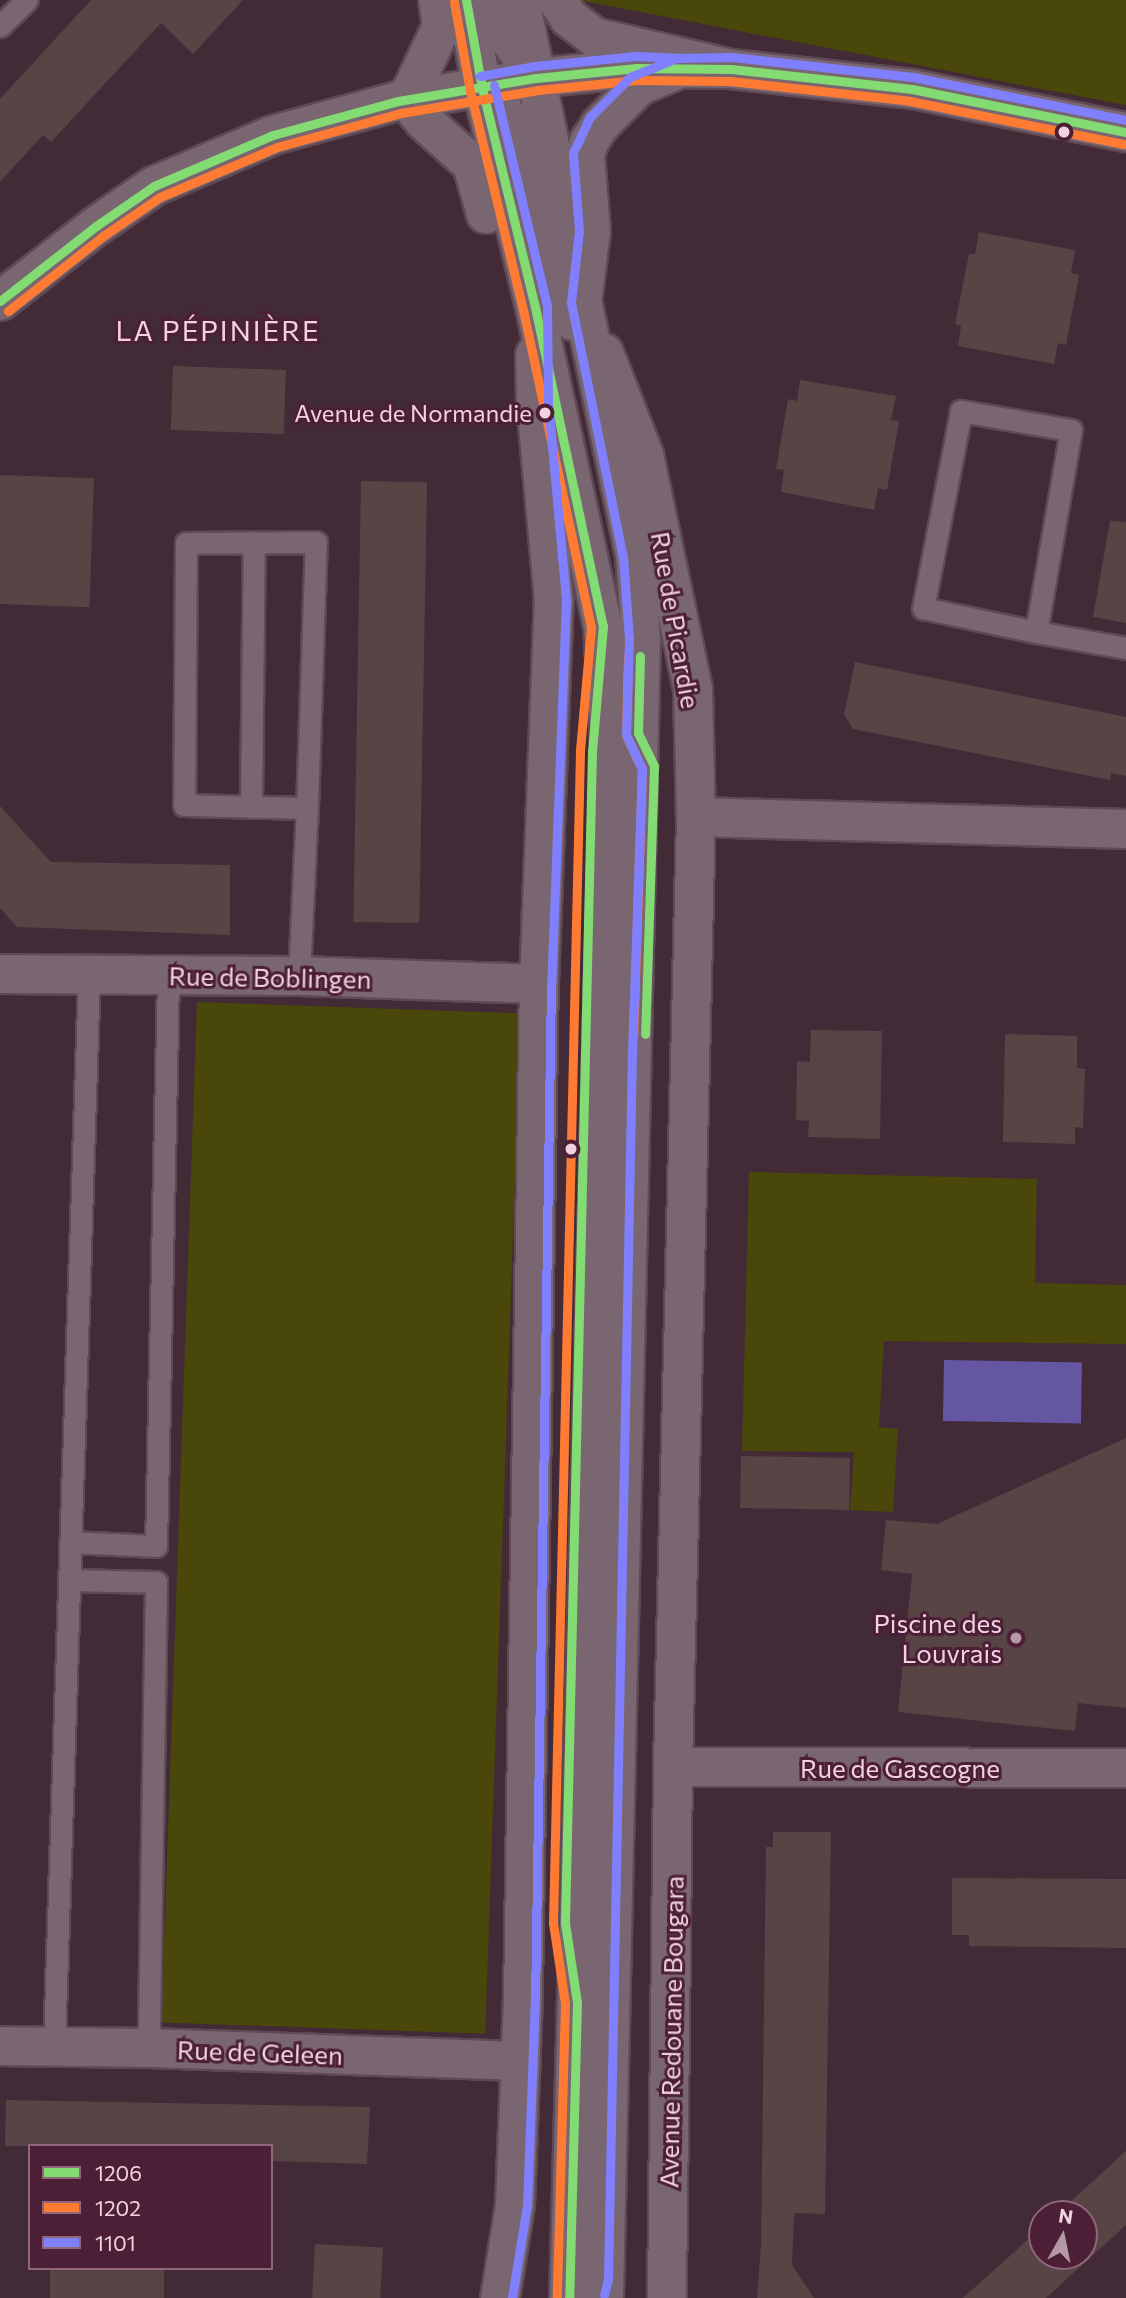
<!DOCTYPE html>
<meta charset="utf-8">
<style>
body{margin:0}
#map{position:relative;width:1126px;height:2298px;overflow:hidden;background:#422a36;font-family:Commissioner,sans-serif}
div>[style]{position:absolute}
.green>*{inset:0;background:#4a470a;transform-origin:0 0}
.water>*{inset:0;background:#6556a4;transform-origin:0 0}
.building>*{inset:0;background:#594445;transform-origin:0 0}
.roads{filter:drop-shadow(2px 0 #5e4954) drop-shadow(-2px 0 #5e4954) drop-shadow(0 2px #5e4954) drop-shadow(0 -2px #5e4954)}
.service>*{height:21px;margin:-10.5px;padding:0 10.5px;transform-origin:10.5px;border-radius:10.5px;background:#796670}
.minor>*{height:38px;margin:-19px;padding:0 19px;transform-origin:19px;border-radius:19px;background:#796670}
.tertiary>*{height:38px;margin:-19px;padding:0 19px;transform-origin:19px;border-radius:19px;background:#796670}
.secondary>*{height:38px;margin:-19px;padding:0 19px;transform-origin:19px;border-radius:19px;background:#796670}
.bus-1>*{height:9px;margin:-4.5px;padding:0 4.5px;transform-origin:4.5px;border-radius:4.5px;background:#82dc73}
.bus-2>*{height:9px;margin:-4.5px;padding:0 4.5px;transform-origin:4.5px;border-radius:4.5px;background:#ff7b33}
.bus-3>*{height:9px;margin:-4.5px;padding:0 4.5px;transform-origin:4.5px;border-radius:4.5px;background:#8080ff}
.dots>*{width:19px;height:19px;translate:-50% -50%;box-sizing:border-box;border:4px solid #4c1f37;border-radius:50%}
span{translate:-50% -50%;white-space:nowrap;text-align:center;line-height:1.15;-webkit-text-stroke:6px #4c1f37;paint-order:stroke}
.bus-label{font-size:24px;color:#f1d3e0}
.right{translate:-100% -50%;text-align:right}
.street-label{font-size:26px;color:#f1d3e0}
.poi-label{font-size:26px;color:#f1d3e0}
.neighbourhood-label{font-size:28px;color:#f1d3e0;letter-spacing:2px}
.legend{position:absolute;left:28px;top:2144px;width:245px;height:126px;box-sizing:border-box;background:#4c1f37;border:2px solid #8e677b;margin:0;padding:9px 12px;list-style:none;font-size:21px;color:#f1d3e0}
.legend li{display:flex;align-items:center;gap:14px;height:35px}
.legend b{width:35px;border:2px solid #8e677b}
.north{position:absolute;left:1028px;top:2200px;width:70px;height:70px;box-sizing:border-box;background:#4c1f37;border:2px solid #8e677b;border-radius:50%;rotate:9deg;font-size:19px;font-weight:700;line-height:28px;text-align:center;color:#f1d3e0}
.north::after{content:'';display:block;margin:auto;width:24px;height:32px;background:#b498a4;clip-path:polygon(50% 0,100% 100%,50% 72%,0 100%)}
</style>
<div id="map">
<div class="green">
<i style="clip-path:polygon(578px 0,1126px 0,1126px 105px)"></i>
<i style="left:197px;top:1002px;width:324px;height:1021px;rotate:2deg"></i>
<i style="clip-path:polygon(749px 1172px,1037px 1179px,1035px 1283px,1126px 1285px,1126px 1344px,884px 1341px,879px 1427px,898px 1429px,893px 1512px,850px 1510px,854px 1452px,742px 1451px)"></i>
</div>
<div class="water">
<i style="left:944px;top:1360px;width:138px;height:61px;rotate:1deg"></i>
</div>
<div class="building">
<i style="clip-path:polygon(91px 0,243px 0,193px 54px,161px 23px,51px 142px,43px 135px,0 182px,0 99px)"></i>
<i style="clip-path:polygon(979px 232px,1075px 250px,1071px 273px,1079px 275px,1066px 345px,1058px 343px,1054px 364px,958px 346px,961px 326px,955px 324px,969px 254px,975px 254px)"></i>
<i style="left:173px;top:366px;width:113px;height:64px;rotate:2deg"></i>
<i style="clip-path:polygon(800px 380px,896px 396px,891px 420px,899px 421px,887px 490px,878px 488px,874px 510px,781px 492px,784px 470px,776px 469px,788px 399px,797px 401px)"></i>
<i style="left:0;top:475px;width:94px;height:129px;rotate:2deg"></i>
<i style="left:361px;top:481px;width:66px;height:441px;rotate:1deg"></i>
<i style="clip-path:polygon(1110px 521px,1126px 522px,1126px 623px,1093px 617px)"></i>
<i style="clip-path:polygon(855px 662px,1126px 717px,1126px 776px,1111px 773px,1110px 780px,853px 729px,844px 714px)"></i>
<i style="clip-path:polygon(0 806px,51px 862px,230px 865px,230px 935px,17px 927px,0 908px)"></i>
<i style="clip-path:polygon(811px 1030px,882px 1031px,880px 1139px,808px 1137px,809px 1121px,796px 1120px,797px 1061px,810px 1062px)"></i>
<i style="clip-path:polygon(1005px 1034px,1077px 1036px,1077px 1068px,1085px 1069px,1083px 1128px,1075px 1127px,1075px 1144px,1003px 1142px)"></i>
<i style="clip-path:polygon(1126px 1438px,1126px 1708px,1078px 1703px,1075px 1731px,898px 1712px,912px 1574px,881px 1570px,886px 1520px,937px 1524px)"></i>
<i style="left:741px;top:1456px;width:109px;height:52px;rotate:1deg"></i>
<i style="clip-path:polygon(773px 1832px,831px 1832px,825px 2214px,794px 2213px,792px 2265px,814px 2298px,757px 2298px,761px 2246px,766px 1847px,773px 1847px)"></i>
<i style="clip-path:polygon(952px 1878px,1126px 1879px,1126px 1948px,969px 1946px,969px 1935px,952px 1935px)"></i>
<i style="clip-path:polygon(6px 2100px,370px 2107px,367px 2164px,271px 2161px,271px 2146px,5px 2146px)"></i>
<i style="clip-path:polygon(1126px 2151px,1126px 2225px,1046px 2298px,963px 2298px,1042px 2227px,1042px 2256px,1084px 2256px,1084px 2214px,1057px 2214px)"></i>
<i style="left:315px;top:2244px;width:68px;height:54px;rotate:3deg"></i>
<i style="left:50px;top:2268px;width:114px;height:30px"></i>
</div>
<div class="roads">
<div class="service">
<i style="left:0;top:26px;width:37px;rotate:-44deg"></i>
<i style="left:1036px;top:632px;width:205px;rotate:-80.2deg"></i>
<i style="left:1071px;top:430px;width:112px;rotate:-170.2deg"></i>
<i style="left:961px;top:411px;width:201px;rotate:100.9deg"></i>
<i style="left:923px;top:608px;width:116px;rotate:12deg"></i>
<i style="left:1036px;top:632px;width:91px;rotate:10.1deg"></i>
<i style="left:251px;top:807px;width:265px;rotate:-89.4deg"></i>
<i style="left:299px;top:976px;width:168px;rotate:-87.3deg"></i>
<i style="left:307px;top:808px;width:266px;rotate:-88.1deg"></i>
<i style="left:316px;top:542px;width:130px;rotate:179.6deg"></i>
<i style="left:186px;top:543px;width:262px;rotate:90.4deg"></i>
<i style="left:184px;top:805px;width:123px;rotate:1.4deg"></i>
<i style="left:70px;top:1542px;width:86px;rotate:2.7deg"></i>
<i style="left:156px;top:1546px;width:570px;rotate:-88.79deg"></i>
<i style="left:69px;top:1580px;width:87px;rotate:1.3deg"></i>
<i style="left:156px;top:1582px;width:466px;rotate:90.9deg"></i>
<i style="left:54px;top:2046px;width:1073px;rotate:-88.13deg"></i>
</div>
<div class="minor">
<i style="left:604px;top:353px;width:110px;rotate:68.6deg"></i>
<i style="left:644px;top:455px;width:239px;rotate:78.2deg"></i>
<i style="left:693px;top:689px;width:128px;rotate:88.7deg"></i>
<i style="left:696px;top:817px;width:950px;rotate:91.39deg"></i>
<i style="left:673px;top:1767px;width:531px;rotate:90.65deg"></i>
<i style="left:696px;top:817px;width:430px;rotate:1.6deg"></i>
<i style="left:0;top:974px;width:299px;rotate:0.4deg"></i>
<i style="left:299px;top:976px;width:240px;rotate:1.9deg"></i>
<i style="left:673px;top:1767px;width:453px;rotate:0.1deg"></i>
<i style="left:0;top:2046px;width:149px;rotate:0.8deg"></i>
<i style="left:149px;top:2048px;width:371px;rotate:2deg"></i>
<i style="left:500px;top:2298px;width:94px;rotate:-80.8deg"></i>
<i style="left:515px;top:2205px;width:208px;rotate:-87.8deg"></i>
<i style="left:523px;top:1997px;width:1013px;rotate:-89.1deg"></i>
<i style="left:539px;top:984px;width:383px;rotate:-87.8deg"></i>
<i style="left:554px;top:601px;width:199px;rotate:-95.2deg"></i>
<i style="left:536px;top:403px;width:48px;rotate:-91.2deg"></i>
</div>
<div class="tertiary">
<i style="left:494px;top:0;width:40px;rotate:69deg"></i>
<i style="left:508px;top:37px;width:50px;rotate:55.7deg"></i>
<i style="left:482px;top:88px;width:28px;rotate:45deg"></i>
<i style="left:502px;top:108px;width:50px;rotate:62.4deg"></i>
<i style="left:525px;top:152px;width:39px;rotate:71deg"></i>
<i style="left:538px;top:189px;width:106px;rotate:77.4deg"></i>
<i style="left:561px;top:292px;width:31px;rotate:69deg"></i>
<i style="left:407px;top:100px;width:82px;rotate:-64.7deg"></i>
<i style="left:442px;top:26px;width:26px;rotate:-99deg"></i>
<i style="left:583px;top:295px;width:64px;rotate:-82.9deg"></i>
<i style="left:591px;top:231px;width:76px;rotate:-94.5deg"></i>
<i style="left:585px;top:155px;width:14px;rotate:-73deg"></i>
<i style="left:589px;top:142px;width:20px;rotate:-57deg"></i>
<i style="left:600px;top:125px;width:55px;rotate:-45deg"></i>
<i style="left:639px;top:86px;width:39px;rotate:-23deg"></i>
<i style="left:0;top:301px;width:122px;rotate:-38deg"></i>
<i style="left:96px;top:226px;width:70px;rotate:-34.6deg"></i>
<i style="left:154px;top:186px;width:129px;rotate:-23.2deg"></i>
<i style="left:273px;top:135px;width:130px;rotate:-15.2deg"></i>
<i style="left:398px;top:101px;width:140px;rotate:-9.5deg"></i>
<i style="left:536px;top:78px;width:101px;rotate:-5.7deg"></i>
<i style="left:637px;top:68px;width:94px;rotate:0.6deg"></i>
<i style="left:731px;top:69px;width:182px;rotate:6.3deg"></i>
<i style="left:912px;top:89px;width:218px;rotate:11.4deg"></i>
</div>
<div class="secondary">
<i style="left:466px;top:0;width:89px;rotate:79.7deg"></i>
<i style="left:482px;top:88px;width:225px;rotate:76.4deg"></i>
<i style="left:535px;top:307px;width:326px;rotate:78deg"></i>
<i style="left:603px;top:626px;width:119px;rotate:86.6deg"></i>
<i style="left:610px;top:745px;width:1554px;rotate:91.51deg"></i>
<i style="left:520px;top:0;width:568px;rotate:78.31deg"></i>
<i style="left:635px;top:556px;width:83px;rotate:85.9deg"></i>
<i style="left:641px;top:639px;width:1659px;rotate:91.28deg"></i>
<i style="left:557px;top:0;width:22px;rotate:56deg"></i>
<i style="left:569px;top:18px;width:31px;rotate:37deg"></i>
<i style="left:594px;top:37px;width:141px;rotate:13.1deg"></i>
<i style="left:407px;top:100px;width:27px;rotate:51deg"></i>
<i style="left:424px;top:121px;width:64px;rotate:41.9deg"></i>
<i style="left:472px;top:164px;width:52px;rotate:74.4deg"></i>
</div>
</div>
<div class="bus-1">
<i style="left:466px;top:0;width:89px;rotate:79.7deg"></i>
<i style="left:482px;top:88px;width:225px;rotate:76.4deg"></i>
<i style="left:535px;top:307px;width:326px;rotate:78deg"></i>
<i style="left:603px;top:626px;width:125px;rotate:95deg"></i>
<i style="left:592px;top:751px;width:1172px;rotate:91.32deg"></i>
<i style="left:565px;top:1923px;width:80px;rotate:81.4deg"></i>
<i style="left:577px;top:2002px;width:296px;rotate:91.5deg"></i>
<i style="left:0;top:301px;width:122px;rotate:-38deg"></i>
<i style="left:96px;top:226px;width:70px;rotate:-34.6deg"></i>
<i style="left:154px;top:186px;width:129px;rotate:-23.2deg"></i>
<i style="left:273px;top:135px;width:130px;rotate:-15.2deg"></i>
<i style="left:398px;top:101px;width:140px;rotate:-9.5deg"></i>
<i style="left:536px;top:78px;width:101px;rotate:-5.7deg"></i>
<i style="left:637px;top:68px;width:94px;rotate:0.6deg"></i>
<i style="left:731px;top:69px;width:182px;rotate:6.3deg"></i>
<i style="left:912px;top:89px;width:218px;rotate:11.4deg"></i>
<i style="left:640px;top:656px;width:77px;rotate:91.5deg"></i>
<i style="left:638px;top:733px;width:37px;rotate:64deg"></i>
<i style="left:654px;top:766px;width:268px;rotate:91.9deg"></i>
</div>
<div class="bus-2">
<i style="left:454px;top:2px;width:90px;rotate:79.8deg"></i>
<i style="left:470px;top:91px;width:225px;rotate:76.4deg"></i>
<i style="left:523px;top:310px;width:324px;rotate:77.9deg"></i>
<i style="left:591px;top:627px;width:124px;rotate:95.1deg"></i>
<i style="left:580px;top:751px;width:1172px;rotate:91.32deg"></i>
<i style="left:553px;top:1923px;width:81px;rotate:81.5deg"></i>
<i style="left:565px;top:2003px;width:295px;rotate:91.6deg"></i>
<i style="left:8px;top:311px;width:121px;rotate:-38.3deg"></i>
<i style="left:103px;top:236px;width:69px;rotate:-34.4deg"></i>
<i style="left:160px;top:197px;width:127px;rotate:-23.1deg"></i>
<i style="left:277px;top:147px;width:129px;rotate:-15.3deg"></i>
<i style="left:401px;top:113px;width:139px;rotate:-9.5deg"></i>
<i style="left:538px;top:90px;width:100px;rotate:-5.7deg"></i>
<i style="left:638px;top:80px;width:92px;rotate:0.6deg"></i>
<i style="left:730px;top:81px;width:181px;rotate:6.3deg"></i>
<i style="left:910px;top:101px;width:218px;rotate:11.4deg"></i>
<i style="left:628px;top:656px;width:79px;rotate:91.5deg"></i>
<i style="left:626px;top:735px;width:38px;rotate:65deg"></i>
<i style="left:642px;top:769px;width:265px;rotate:91.9deg"></i>
</div>
<div class="bus-3">
<i style="left:480px;top:76px;width:56px;rotate:-10.3deg"></i>
<i style="left:535px;top:66px;width:101px;rotate:-5.7deg"></i>
<i style="left:636px;top:56px;width:49px;rotate:2.3deg"></i>
<i style="left:494px;top:85px;width:226px;rotate:76.5deg"></i>
<i style="left:547px;top:305px;width:97px;rotate:89.4deg"></i>
<i style="left:548px;top:402px;width:200px;rotate:84.8deg"></i>
<i style="left:566px;top:601px;width:383px;rotate:92.2deg"></i>
<i style="left:551px;top:984px;width:1013px;rotate:90.9deg"></i>
<i style="left:535px;top:1997px;width:208px;rotate:92.2deg"></i>
<i style="left:527px;top:2205px;width:94px;rotate:99.2deg"></i>
<i style="left:604px;top:2295px;width:16px;rotate:-76deg"></i>
<i style="left:608px;top:2279px;width:1224px;rotate:-88.88deg"></i>
<i style="left:632px;top:1055px;width:286px;rotate:-88deg"></i>
<i style="left:642px;top:769px;width:38px;rotate:-115deg"></i>
<i style="left:626px;top:734px;width:95px;rotate:-88.2deg"></i>
<i style="left:629px;top:639px;width:81px;rotate:-94.2deg"></i>
<i style="left:623px;top:558px;width:261px;rotate:-101.5deg"></i>
<i style="left:571px;top:302px;width:71px;rotate:-83.6deg"></i>
<i style="left:579px;top:231px;width:78px;rotate:-94.4deg"></i>
<i style="left:573px;top:153px;width:40px;rotate:-65deg"></i>
<i style="left:590px;top:117px;width:57px;rotate:-45deg"></i>
<i style="left:630px;top:77px;width:51px;rotate:-22deg"></i>
<i style="left:677px;top:58px;width:55px;rotate:-1deg"></i>
<i style="left:732px;top:57px;width:182px;rotate:6.3deg"></i>
<i style="left:913px;top:77px;width:217px;rotate:11.4deg"></i>
</div>
<div class="dots">
<i style="left:1064px;top:132px;background:#f1d3e0"></i>
<i style="left:545px;top:413px;background:#f1d3e0"></i>
<i style="left:571px;top:1149px;background:#f1d3e0"></i>
<i style="left:1016px;top:1638px;background:#b498a4"></i>
</div>
<div class="bus-label">
<span class="right" style="left:532px;top:413px">Avenue de Normandie</span>
</div>
<div class="street-label">
<span style="left:676px;top:620px;rotate:80deg">Rue de Picardie</span>
<span style="left:270px;top:977px;rotate:1deg">Rue de Boblingen</span>
<span style="left:900px;top:1768px">Rue de Gascogne</span>
<span style="left:671px;top:2032px;rotate:-89deg">Avenue Redouane Bougara</span>
<span style="left:260px;top:2052px;rotate:2deg">Rue de Geleen</span>
</div>
<div class="poi-label">
<span class="right" style="left:1002px;top:1638px">Piscine des<br>Louvrais</span>
</div>
<div class="neighbourhood-label">
<span style="left:218px;top:330px">LA PÉPINIÈRE</span>
</div>
<ul class="legend">
<li><b style="height:9px;background:#82dc73"></b>1206</li>
<li><b style="height:9px;background:#ff7b33"></b>1202</li>
<li><b style="height:9px;background:#8080ff"></b>1101</li>
</ul>
<div class="north">N</div>
</div>
